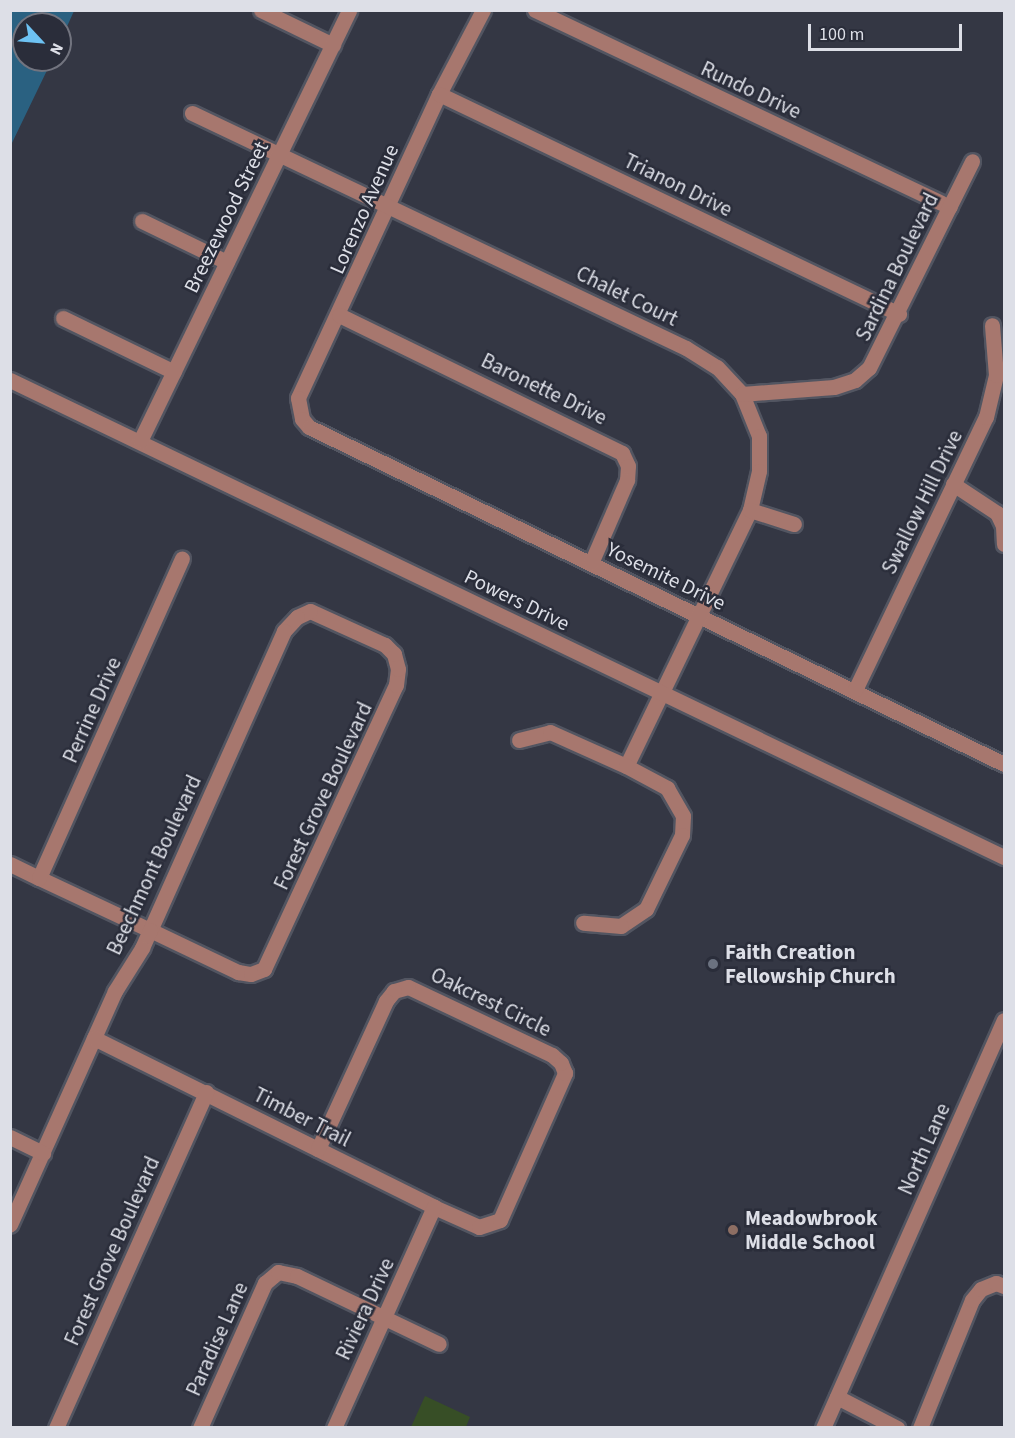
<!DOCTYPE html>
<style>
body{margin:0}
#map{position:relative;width:1015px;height:1438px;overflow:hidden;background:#343744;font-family:"Source Sans 3",sans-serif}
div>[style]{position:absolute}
.green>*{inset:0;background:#374e26}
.water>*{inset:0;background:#2a6181}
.roads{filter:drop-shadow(2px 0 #525561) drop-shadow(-2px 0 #525561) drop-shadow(0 2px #525561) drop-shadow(0 -2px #525561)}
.minor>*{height:15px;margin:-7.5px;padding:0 7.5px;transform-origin:7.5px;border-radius:7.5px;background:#a7776e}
.dots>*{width:16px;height:16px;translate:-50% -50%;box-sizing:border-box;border:3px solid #2a2d3a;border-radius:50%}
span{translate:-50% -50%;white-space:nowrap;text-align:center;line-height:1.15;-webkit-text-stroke:5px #2a2d3a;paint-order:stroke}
.street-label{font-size:21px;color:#dddfe7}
.poi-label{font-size:21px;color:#dddfe7;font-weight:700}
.left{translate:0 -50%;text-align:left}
.frame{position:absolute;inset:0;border:12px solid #dddfe7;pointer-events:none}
.north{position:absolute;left:12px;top:12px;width:60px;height:60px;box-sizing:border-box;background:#2a2d3a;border:2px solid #72747f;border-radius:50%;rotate:116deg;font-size:16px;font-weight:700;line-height:24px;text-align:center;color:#dddfe7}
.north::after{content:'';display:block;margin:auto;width:21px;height:27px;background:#6dc2f3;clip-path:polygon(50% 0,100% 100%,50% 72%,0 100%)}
.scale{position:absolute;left:808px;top:24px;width:154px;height:27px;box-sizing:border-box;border:3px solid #dddfe7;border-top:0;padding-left:8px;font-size:18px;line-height:21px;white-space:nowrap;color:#dddfe7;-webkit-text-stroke:4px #2a2d3a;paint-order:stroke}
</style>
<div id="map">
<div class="green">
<i style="clip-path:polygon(425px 1396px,470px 1417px,466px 1427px,411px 1427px)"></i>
</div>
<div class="water">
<i style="clip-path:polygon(11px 10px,74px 11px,60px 42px,60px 24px,24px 24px,24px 60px,52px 60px,11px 145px)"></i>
</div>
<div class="roads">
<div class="minor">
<i style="left:261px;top:10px;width:80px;rotate:25.9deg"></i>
<i style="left:483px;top:10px;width:95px;rotate:117.6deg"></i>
<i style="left:439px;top:94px;width:335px;rotate:114.9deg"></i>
<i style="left:298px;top:398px;width:21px;rotate:79deg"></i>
<i style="left:302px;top:419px;width:11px;rotate:49deg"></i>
<i style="left:309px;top:427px;width:772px;rotate:25.87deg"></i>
<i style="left:535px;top:10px;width:459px;rotate:25.4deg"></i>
<i style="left:439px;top:94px;width:510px;rotate:25.56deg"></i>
<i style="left:192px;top:113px;width:547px;rotate:25.44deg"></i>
<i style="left:686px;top:348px;width:36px;rotate:32deg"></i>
<i style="left:717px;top:367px;width:37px;rotate:47deg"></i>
<i style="left:742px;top:394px;width:45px;rotate:68deg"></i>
<i style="left:759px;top:436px;width:35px;rotate:90deg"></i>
<i style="left:759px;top:471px;width:40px;rotate:103deg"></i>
<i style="left:750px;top:510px;width:284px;rotate:115.8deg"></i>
<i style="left:142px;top:221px;width:94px;rotate:25.8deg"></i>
<i style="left:339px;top:315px;width:315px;rotate:26deg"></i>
<i style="left:622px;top:453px;width:14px;rotate:65deg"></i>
<i style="left:628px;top:466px;width:14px;rotate:94deg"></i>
<i style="left:627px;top:480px;width:90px;rotate:113.4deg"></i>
<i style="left:63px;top:318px;width:123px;rotate:25.9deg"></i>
<i style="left:10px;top:380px;width:1103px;rotate:25.64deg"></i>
<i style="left:742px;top:394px;width:92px;rotate:-4.4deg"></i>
<i style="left:834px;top:387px;width:22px;rotate:-18deg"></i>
<i style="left:855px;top:380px;width:18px;rotate:-41deg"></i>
<i style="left:869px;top:368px;width:231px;rotate:-63.5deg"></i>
<i style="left:140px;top:441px;width:479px;rotate:-64.1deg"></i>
<i style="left:953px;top:484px;width:53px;rotate:33.4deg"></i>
<i style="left:997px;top:513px;width:14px;rotate:65deg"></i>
<i style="left:1003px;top:526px;width:18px;rotate:87deg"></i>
<i style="left:750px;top:510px;width:46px;rotate:17.7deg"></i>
<i style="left:855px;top:690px;width:303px;rotate:-64.4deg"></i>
<i style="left:986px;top:417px;width:43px;rotate:-76.6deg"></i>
<i style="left:996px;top:375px;width:50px;rotate:-94.6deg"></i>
<i style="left:519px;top:740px;width:32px;rotate:-14deg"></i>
<i style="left:550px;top:732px;width:83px;rotate:24.1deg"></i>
<i style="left:626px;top:766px;width:47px;rotate:28.2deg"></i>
<i style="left:667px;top:788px;width:32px;rotate:60deg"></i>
<i style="left:683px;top:816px;width:19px;rotate:93deg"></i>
<i style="left:682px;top:835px;width:82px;rotate:115.9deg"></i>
<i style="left:646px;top:909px;width:30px;rotate:146deg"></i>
<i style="left:621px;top:926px;width:38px;rotate:-175deg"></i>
<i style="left:10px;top:864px;width:32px;rotate:26deg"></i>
<i style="left:39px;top:878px;width:123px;rotate:25.1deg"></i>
<i style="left:150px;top:930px;width:98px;rotate:25.5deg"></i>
<i style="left:238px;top:972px;width:13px;rotate:9deg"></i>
<i style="left:251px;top:974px;width:14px;rotate:-21deg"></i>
<i style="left:264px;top:969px;width:313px;rotate:-65.1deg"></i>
<i style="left:396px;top:685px;width:16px;rotate:-83deg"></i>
<i style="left:398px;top:669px;width:16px;rotate:-105deg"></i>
<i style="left:394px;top:654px;width:13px;rotate:-135deg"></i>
<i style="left:385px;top:645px;width:82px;rotate:-155.6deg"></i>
<i style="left:310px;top:611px;width:14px;rotate:155deg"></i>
<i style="left:297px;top:617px;width:19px;rotate:133deg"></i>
<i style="left:284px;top:631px;width:328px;rotate:114.1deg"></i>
<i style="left:150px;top:930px;width:20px;rotate:114deg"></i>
<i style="left:142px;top:948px;width:51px;rotate:122.1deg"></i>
<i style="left:115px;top:991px;width:256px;rotate:114.2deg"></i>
<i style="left:39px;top:878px;width:350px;rotate:-65.9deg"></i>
<i style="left:94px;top:1038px;width:380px;rotate:26.4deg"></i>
<i style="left:434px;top:1207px;width:49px;rotate:24deg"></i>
<i style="left:479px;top:1227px;width:22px;rotate:-18deg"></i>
<i style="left:500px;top:1220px;width:161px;rotate:-66.1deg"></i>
<i style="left:565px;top:1073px;width:11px;rotate:-112deg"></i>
<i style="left:561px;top:1063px;width:12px;rotate:-138deg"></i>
<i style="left:552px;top:1055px;width:159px;rotate:-154.7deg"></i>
<i style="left:408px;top:987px;width:15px;rotate:164deg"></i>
<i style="left:394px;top:991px;width:13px;rotate:129deg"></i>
<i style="left:386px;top:1001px;width:163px;rotate:114.7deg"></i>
<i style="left:10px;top:1137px;width:37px;rotate:26deg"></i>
<i style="left:837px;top:1397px;width:68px;rotate:27.3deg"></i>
<i style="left:56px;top:1428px;width:368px;rotate:-65.9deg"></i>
<i style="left:200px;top:1428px;width:159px;rotate:-65.9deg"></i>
<i style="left:265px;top:1283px;width:17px;rotate:-40deg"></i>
<i style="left:278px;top:1272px;width:19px;rotate:12deg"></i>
<i style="left:297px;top:1276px;width:157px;rotate:25.6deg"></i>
<i style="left:334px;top:1428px;width:243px;rotate:-65.7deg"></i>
<i style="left:823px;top:1428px;width:446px;rotate:-66.1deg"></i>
<i style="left:920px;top:1428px;width:138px;rotate:-67.9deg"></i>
<i style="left:972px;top:1300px;width:14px;rotate:-51deg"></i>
<i style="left:981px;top:1289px;width:16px;rotate:-22deg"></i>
<i style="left:996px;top:1283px;width:9px;rotate:21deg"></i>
</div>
</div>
<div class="dots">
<i style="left:713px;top:964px;background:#6b7280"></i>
<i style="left:733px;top:1230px;background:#8d6e63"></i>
</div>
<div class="street-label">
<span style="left:751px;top:90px;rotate:25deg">Rundo Drive</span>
<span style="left:678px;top:185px;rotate:26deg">Trianon Drive</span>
<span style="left:364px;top:209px;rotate:-66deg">Lorenzo Avenue</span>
<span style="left:226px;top:217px;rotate:-64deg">Breezewood Street</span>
<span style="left:897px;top:267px;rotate:-64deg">Sardina Boulevard</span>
<span style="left:627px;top:296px;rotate:26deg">Chalet Court</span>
<span style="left:544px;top:389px;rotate:26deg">Baronette Drive</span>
<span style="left:922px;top:502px;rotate:-64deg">Swallow Hill Drive</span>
<span style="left:666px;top:576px;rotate:26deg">Yosemite Drive</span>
<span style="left:517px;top:600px;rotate:26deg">Powers Drive</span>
<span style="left:92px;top:710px;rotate:-66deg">Perrine Drive</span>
<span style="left:323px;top:796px;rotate:-65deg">Forest Grove Boulevard</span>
<span style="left:154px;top:865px;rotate:-65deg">Beechmont Boulevard</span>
<span style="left:491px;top:1002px;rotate:26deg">Oakcrest Circle</span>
<span style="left:302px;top:1117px;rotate:27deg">Timber Trail</span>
<span style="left:924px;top:1149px;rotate:-66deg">North Lane</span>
<span style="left:112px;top:1251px;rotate:-66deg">Forest Grove Boulevard</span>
<span style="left:365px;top:1309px;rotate:-65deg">Riviera Drive</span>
<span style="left:217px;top:1339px;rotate:-66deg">Paradise Lane</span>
</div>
<div class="poi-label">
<span class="left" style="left:725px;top:964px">Faith Creation<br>Fellowship Church</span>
<span class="left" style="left:745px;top:1230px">Meadowbrook<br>Middle School</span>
</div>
<div class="frame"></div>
<div class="north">N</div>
<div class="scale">100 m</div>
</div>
